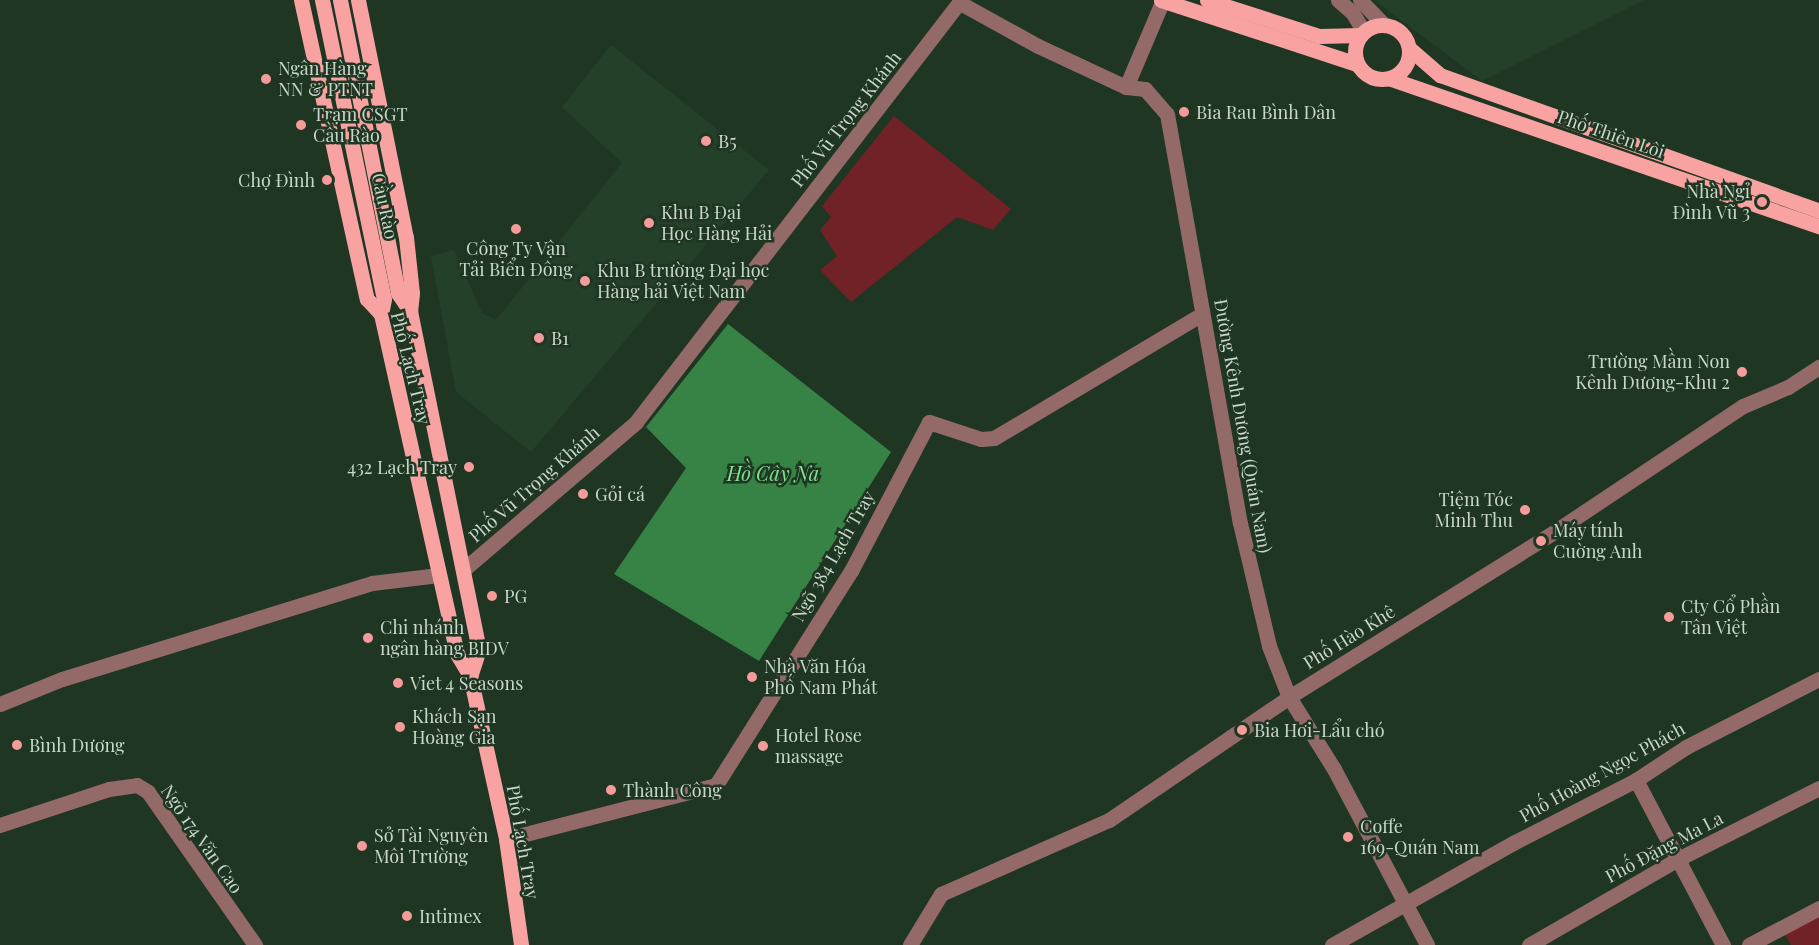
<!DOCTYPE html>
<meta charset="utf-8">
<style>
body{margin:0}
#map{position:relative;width:1819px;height:945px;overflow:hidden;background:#1f3623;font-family:"Playfair Display",serif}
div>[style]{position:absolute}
.built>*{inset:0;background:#244028}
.green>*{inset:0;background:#712227}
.water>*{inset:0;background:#378346}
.minor>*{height:15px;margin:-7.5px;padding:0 7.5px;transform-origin:7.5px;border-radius:7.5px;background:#946a69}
.major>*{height:15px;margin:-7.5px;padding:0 7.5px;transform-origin:7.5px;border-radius:7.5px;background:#f8a3a2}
.major>.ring{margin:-7.5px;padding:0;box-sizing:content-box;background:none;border:15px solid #f8a3a2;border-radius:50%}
.dots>*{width:16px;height:16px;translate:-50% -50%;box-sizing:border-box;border:3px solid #1f3623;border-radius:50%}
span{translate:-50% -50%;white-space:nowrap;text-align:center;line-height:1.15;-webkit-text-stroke:5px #1f3623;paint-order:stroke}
.poi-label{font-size:18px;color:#c9d6ca}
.left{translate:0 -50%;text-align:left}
.right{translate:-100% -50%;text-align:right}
.street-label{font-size:18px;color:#c9d6ca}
.water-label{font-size:20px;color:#7fe390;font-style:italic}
</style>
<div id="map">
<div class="built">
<i style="clip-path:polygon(1374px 0,1644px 0,1482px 81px)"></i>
<i style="clip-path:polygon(611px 45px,769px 170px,531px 452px,456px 392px,431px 256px,454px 250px,482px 313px,496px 320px,622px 163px,562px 107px)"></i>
</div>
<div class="green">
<i style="clip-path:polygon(894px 116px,1011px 209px,993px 230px,957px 217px,851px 302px,820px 270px,837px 256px,820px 230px,831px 217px,822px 206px)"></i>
<i style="clip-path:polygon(1819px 916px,1819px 945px,1791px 945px,1784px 932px)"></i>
</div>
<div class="water">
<i style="clip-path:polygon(728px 324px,891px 452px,759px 661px,614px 574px,686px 468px,646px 427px)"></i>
</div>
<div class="minor">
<i style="left:1338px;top:0;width:18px;rotate:41deg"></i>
<i style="left:1352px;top:12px;width:23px;rotate:59deg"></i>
<i style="left:1360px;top:0;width:35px;rotate:46deg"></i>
<i style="left:960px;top:3px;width:89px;rotate:28.9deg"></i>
<i style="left:1038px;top:46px;width:97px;rotate:25deg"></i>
<i style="left:1126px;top:87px;width:19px;rotate:6deg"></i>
<i style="left:1145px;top:89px;width:33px;rotate:49deg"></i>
<i style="left:1167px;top:114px;width:415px;rotate:79.9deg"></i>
<i style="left:1240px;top:523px;width:126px;rotate:76.7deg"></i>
<i style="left:1269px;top:646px;width:55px;rotate:68.6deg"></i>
<i style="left:1289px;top:697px;width:85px;rotate:58deg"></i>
<i style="left:1334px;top:769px;width:199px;rotate:62.1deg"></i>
<i style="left:1126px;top:87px;width:95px;rotate:-67deg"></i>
<i style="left:463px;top:570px;width:228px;rotate:-40.5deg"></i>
<i style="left:636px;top:422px;width:533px;rotate:-52.4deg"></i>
<i style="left:0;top:704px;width:67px;rotate:-22deg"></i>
<i style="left:62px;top:679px;width:325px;rotate:-17.2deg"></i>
<i style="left:372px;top:583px;width:67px;rotate:-6.8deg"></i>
<i style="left:1636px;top:780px;width:187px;rotate:62.2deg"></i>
<i style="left:0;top:825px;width:115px;rotate:-18.3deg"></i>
<i style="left:109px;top:789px;width:28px;rotate:-8deg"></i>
<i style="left:137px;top:785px;width:13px;rotate:32deg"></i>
<i style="left:148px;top:792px;width:187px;rotate:55deg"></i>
<i style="left:506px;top:839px;width:217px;rotate:-14.4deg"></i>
<i style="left:716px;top:785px;width:253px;rotate:-57.8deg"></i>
<i style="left:851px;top:571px;width:168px;rotate:-62.4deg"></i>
<i style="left:929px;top:422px;width:55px;rotate:18.1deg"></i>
<i style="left:981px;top:439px;width:13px;rotate:-4deg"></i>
<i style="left:994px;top:438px;width:242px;rotate:-30.8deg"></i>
<i style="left:910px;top:945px;width:60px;rotate:-58.7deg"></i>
<i style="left:941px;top:894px;width:184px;rotate:-23.8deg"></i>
<i style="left:1109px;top:820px;width:218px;rotate:-34.3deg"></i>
<i style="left:1289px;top:697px;width:312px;rotate:-31.9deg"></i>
<i style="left:1554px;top:532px;width:227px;rotate:-33.7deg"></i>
<i style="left:1743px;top:406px;width:49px;rotate:-22.9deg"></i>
<i style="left:1788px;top:387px;width:37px;rotate:-33deg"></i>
<i style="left:1332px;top:945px;width:208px;rotate:-29.4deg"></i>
<i style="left:1513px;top:843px;width:138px;rotate:-27.1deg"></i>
<i style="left:1636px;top:780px;width:60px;rotate:-33.4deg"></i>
<i style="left:1686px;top:747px;width:149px;rotate:-27.1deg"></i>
<i style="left:1529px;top:945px;width:172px;rotate:-30deg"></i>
<i style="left:1678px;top:859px;width:158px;rotate:-26.7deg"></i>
<i style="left:1749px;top:945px;width:79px;rotate:-27.9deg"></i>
</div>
<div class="major">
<i style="left:301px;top:0;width:306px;rotate:77.6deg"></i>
<i style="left:367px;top:299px;width:21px;rotate:47deg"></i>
<i style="left:381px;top:314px;width:348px;rotate:77.4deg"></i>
<i style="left:457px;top:654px;width:26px;rotate:59deg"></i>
<i style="left:470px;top:676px;width:167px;rotate:77.5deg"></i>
<i style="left:506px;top:839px;width:107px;rotate:81.9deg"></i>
<i style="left:322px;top:0;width:305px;rotate:78.3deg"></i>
<i style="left:384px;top:299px;width:15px;rotate:101deg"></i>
<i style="left:340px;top:0;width:299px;rotate:78.8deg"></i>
<i style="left:398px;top:293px;width:22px;rotate:56deg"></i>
<i style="left:358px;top:0;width:242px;rotate:78.6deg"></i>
<i style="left:406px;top:237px;width:56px;rotate:83.9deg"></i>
<i style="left:412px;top:293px;width:18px;rotate:96deg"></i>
<i style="left:410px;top:311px;width:345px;rotate:78.5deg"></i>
<i style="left:479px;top:649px;width:28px;rotate:108deg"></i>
<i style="left:1161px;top:0;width:206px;rotate:18.1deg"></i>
<i style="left:1207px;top:0;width:118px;rotate:17.8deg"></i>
<i style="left:1319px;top:36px;width:42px;rotate:-1.4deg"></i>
<i class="ring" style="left:1355px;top:25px;width:39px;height:39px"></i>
<i style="left:1410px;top:49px;width:40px;rotate:41deg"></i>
<i style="left:1440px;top:75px;width:403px;rotate:19.7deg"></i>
<i style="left:1391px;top:79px;width:453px;rotate:19deg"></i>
</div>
<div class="dots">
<i style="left:266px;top:79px;background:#f59b9a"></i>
<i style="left:1184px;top:112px;background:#f59b9a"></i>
<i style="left:301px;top:125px;background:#f59b9a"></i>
<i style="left:706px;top:141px;background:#f59b9a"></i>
<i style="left:327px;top:180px;background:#f59b9a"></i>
<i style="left:1762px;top:202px;background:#f59b9a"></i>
<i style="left:649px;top:223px;background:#f59b9a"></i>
<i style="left:516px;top:229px;background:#f59b9a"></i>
<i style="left:585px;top:281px;background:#f59b9a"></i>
<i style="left:539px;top:338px;background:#f59b9a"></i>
<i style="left:1742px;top:372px;background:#f59b9a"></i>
<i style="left:469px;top:467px;background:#f59b9a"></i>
<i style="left:583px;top:494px;background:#f59b9a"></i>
<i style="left:1525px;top:510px;background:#f59b9a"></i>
<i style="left:1541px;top:541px;background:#f59b9a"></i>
<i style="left:492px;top:596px;background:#f59b9a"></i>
<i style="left:1669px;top:617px;background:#f59b9a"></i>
<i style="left:368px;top:638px;background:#f59b9a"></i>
<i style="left:752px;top:677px;background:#f59b9a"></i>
<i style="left:398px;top:683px;background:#f59b9a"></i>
<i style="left:400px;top:727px;background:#f59b9a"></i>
<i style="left:1242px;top:730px;background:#f59b9a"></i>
<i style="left:17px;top:745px;background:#f59b9a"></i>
<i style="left:763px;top:746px;background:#f59b9a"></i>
<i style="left:611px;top:790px;background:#f59b9a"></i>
<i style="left:1348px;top:837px;background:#f59b9a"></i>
<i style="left:362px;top:846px;background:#f59b9a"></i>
<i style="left:407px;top:916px;background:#f59b9a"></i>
</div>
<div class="poi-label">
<span class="left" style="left:278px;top:79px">Ngân Hàng<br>NN &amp; PTNT</span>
<span class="left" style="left:1196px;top:112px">Bia Rau Bình Dân</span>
<span class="left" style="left:313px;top:125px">Trạm CSGT<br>Cầu Rào</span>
<span class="left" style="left:718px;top:141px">B5</span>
<span class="right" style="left:315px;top:180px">Chợ Đình</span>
<span class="right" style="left:1750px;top:202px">Nhà Ngỉ<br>Đình Vũ 3</span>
<span class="left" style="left:661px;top:223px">Khu B Đại<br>Học Hàng Hải</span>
<span style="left:516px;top:259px">Công Ty Vận<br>Tải Biển Đông</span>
<span class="left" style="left:597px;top:281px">Khu B trường Đại học<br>Hàng hải Việt Nam</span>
<span class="left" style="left:551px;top:338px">B1</span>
<span class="right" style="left:1730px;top:372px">Trường Mầm Non<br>Kênh Dương-Khu 2</span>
<span class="right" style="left:457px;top:467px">432 Lạch Tray</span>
<span class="left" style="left:595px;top:494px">Gỏi cá</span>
<span class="right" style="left:1513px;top:510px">Tiệm Tóc<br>Minh Thu</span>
<span class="left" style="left:1553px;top:541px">Máy tính<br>Cuờng Anh</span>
<span class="left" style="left:504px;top:596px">PG</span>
<span class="left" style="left:1681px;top:617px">Cty Cổ Phần<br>Tân Việt</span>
<span class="left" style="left:380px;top:638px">Chi nhánh<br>ngân hàng BIDV</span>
<span class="left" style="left:764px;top:677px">Nhà Văn Hóa<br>Phố Nam Phát</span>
<span class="left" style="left:410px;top:683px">Viet 4 Seasons</span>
<span class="left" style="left:412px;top:727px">Khách Sạn<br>Hoàng Gia</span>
<span class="left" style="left:1254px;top:730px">Bia Hơi-Lẩu chó</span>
<span class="left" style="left:775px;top:746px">Hotel Rose<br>massage</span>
<span class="left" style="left:29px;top:745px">Bình Dương</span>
<span class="left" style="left:623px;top:790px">Thành Công</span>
<span class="left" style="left:1360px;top:837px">Coffe<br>169-Quán Nam</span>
<span class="left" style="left:374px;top:846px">Sở Tài Nguyên<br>Môi Trường</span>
<span class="left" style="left:419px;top:916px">Intimex</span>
</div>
<div class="street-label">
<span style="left:846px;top:119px;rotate:-52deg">Phố Vũ Trọng Khánh</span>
<span style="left:1611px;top:134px;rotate:19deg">Phố Thiên Lôi</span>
<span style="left:385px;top:206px;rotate:78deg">Cầu Rào</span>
<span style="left:411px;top:368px;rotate:76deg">Phố Lạch Tray</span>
<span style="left:1243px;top:426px;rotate:80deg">Đường Kênh Dương (Quán Nam)</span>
<span style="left:534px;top:484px;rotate:-41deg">Phố Vũ Trọng Khánh</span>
<span style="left:833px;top:556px;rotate:-60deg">Ngõ 384 Lạch Tray</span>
<span style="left:1349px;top:637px;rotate:-32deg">Phố Hào Khê</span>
<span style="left:1602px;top:772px;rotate:-29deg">Phố Hoàng Ngọc Phách</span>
<span style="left:202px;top:839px;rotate:55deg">Ngõ 174 Văn Cao</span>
<span style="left:523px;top:842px;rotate:80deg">Phố Lạch Tray</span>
<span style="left:1664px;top:847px;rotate:-28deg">Phố Đặng Ma La</span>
</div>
<div class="water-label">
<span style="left:773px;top:472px">Hồ Cây Na</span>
</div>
</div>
